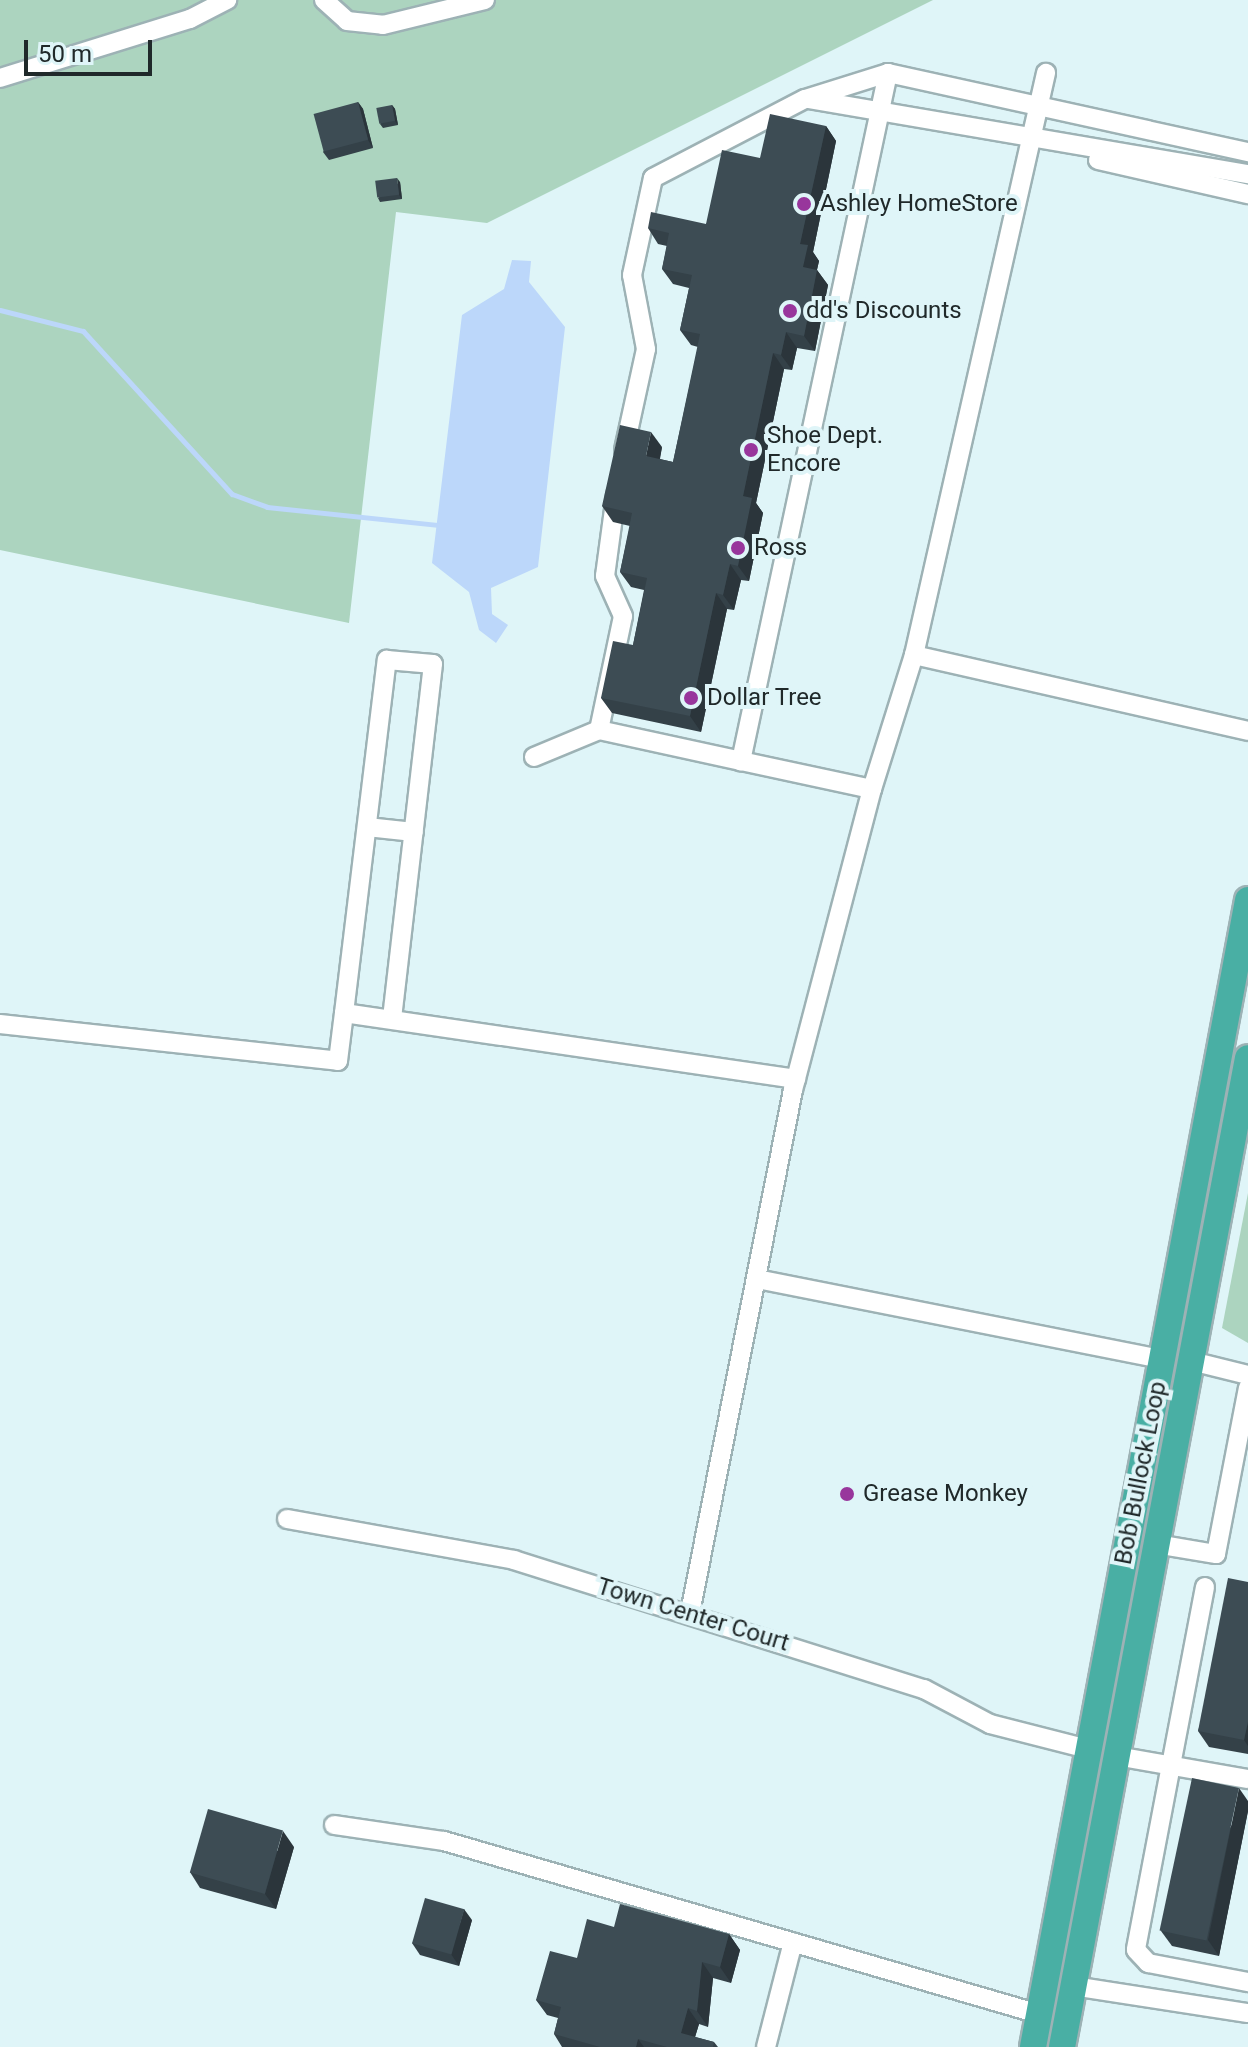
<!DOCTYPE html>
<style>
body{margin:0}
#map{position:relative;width:1248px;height:2047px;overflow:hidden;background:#dff5f8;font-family:Roboto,sans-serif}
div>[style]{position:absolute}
.green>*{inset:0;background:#acd4bf}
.water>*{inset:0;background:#bcd7fa}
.stream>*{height:5px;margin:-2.5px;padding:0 2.5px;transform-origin:2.5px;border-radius:2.5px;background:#bcd7fa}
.roads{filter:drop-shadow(2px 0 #9db2b5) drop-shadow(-2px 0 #9db2b5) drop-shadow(0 2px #9db2b5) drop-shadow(0 -2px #9db2b5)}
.minor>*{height:18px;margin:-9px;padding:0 9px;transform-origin:9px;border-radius:9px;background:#fff}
.highway>*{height:26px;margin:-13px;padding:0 13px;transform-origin:13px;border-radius:13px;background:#49afa4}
.wall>*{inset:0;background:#344148}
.shaded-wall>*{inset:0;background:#2b353b}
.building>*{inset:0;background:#3d4c54;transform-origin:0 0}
.dots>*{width:22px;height:22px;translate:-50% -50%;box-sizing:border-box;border:4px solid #dff5f8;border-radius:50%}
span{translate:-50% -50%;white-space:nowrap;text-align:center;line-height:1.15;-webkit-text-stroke:8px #dff5f8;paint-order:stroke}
.poi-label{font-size:24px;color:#20292a}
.left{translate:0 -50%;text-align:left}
.street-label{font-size:24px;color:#20292a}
.scale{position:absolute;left:24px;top:40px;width:128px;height:36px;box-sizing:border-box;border:4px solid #20292a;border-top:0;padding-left:10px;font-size:24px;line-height:28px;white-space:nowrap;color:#20292a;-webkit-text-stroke:6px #dff5f8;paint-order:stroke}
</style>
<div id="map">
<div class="green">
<i style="clip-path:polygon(0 0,933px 0,487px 223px,396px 212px,349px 623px,0 550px)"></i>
<i style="clip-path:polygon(1248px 1193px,1248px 1343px,1222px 1328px)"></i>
</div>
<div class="water">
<i style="clip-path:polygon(512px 260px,531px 261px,529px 282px,565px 327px,538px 567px,491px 588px,492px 614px,508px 625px,496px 643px,479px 630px,469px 592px,432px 563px,462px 315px,504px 289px)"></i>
</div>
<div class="stream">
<i style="left:0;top:310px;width:86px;rotate:14.2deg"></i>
<i style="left:83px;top:331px;width:221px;rotate:47.6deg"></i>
<i style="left:232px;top:494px;width:37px;rotate:20deg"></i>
<i style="left:267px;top:507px;width:171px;rotate:6deg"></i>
</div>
<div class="roads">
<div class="minor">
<i style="left:324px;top:0;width:31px;rotate:42deg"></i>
<i style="left:347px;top:21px;width:36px;rotate:6deg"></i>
<i style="left:383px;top:25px;width:105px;rotate:-13.8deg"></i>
<i style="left:888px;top:73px;width:704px;rotate:102.06deg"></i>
<i style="left:741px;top:761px;width:134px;rotate:12.1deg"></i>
<i style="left:872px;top:789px;width:140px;rotate:-72.6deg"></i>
<i style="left:914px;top:655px;width:597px;rotate:-77.22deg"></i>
<i style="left:0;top:78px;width:199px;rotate:-17.3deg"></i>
<i style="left:190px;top:19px;width:42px;rotate:-27.2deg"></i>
<i style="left:808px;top:99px;width:446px;rotate:9.7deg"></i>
<i style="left:1098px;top:160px;width:154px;rotate:12.8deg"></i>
<i style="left:624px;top:450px;width:103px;rotate:-77.7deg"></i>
<i style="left:646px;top:349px;width:75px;rotate:-100.7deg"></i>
<i style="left:632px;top:275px;width:99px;rotate:-77.8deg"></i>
<i style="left:653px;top:178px;width:171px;rotate:-27.5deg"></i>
<i style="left:805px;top:99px;width:87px;rotate:-17.4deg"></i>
<i style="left:888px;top:73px;width:369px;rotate:12.4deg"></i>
<i style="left:914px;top:655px;width:343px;rotate:12.8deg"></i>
<i style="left:599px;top:730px;width:145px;rotate:12.3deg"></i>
<i style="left:534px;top:757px;width:70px;rotate:-22.6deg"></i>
<i style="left:599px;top:730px;width:116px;rotate:-78.1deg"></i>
<i style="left:623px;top:616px;width:44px;rotate:-114.2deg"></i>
<i style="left:605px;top:576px;width:82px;rotate:-82.3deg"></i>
<i style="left:367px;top:827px;width:47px;rotate:6.1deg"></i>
<i style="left:344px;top:1013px;width:356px;rotate:-83.1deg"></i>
<i style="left:387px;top:660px;width:46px;rotate:5deg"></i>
<i style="left:433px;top:664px;width:356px;rotate:96.6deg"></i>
<i style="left:0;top:1024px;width:340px;rotate:6.2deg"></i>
<i style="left:338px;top:1061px;width:48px;rotate:-82.9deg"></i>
<i style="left:344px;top:1013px;width:457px;rotate:8.3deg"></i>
<i style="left:757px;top:1279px;width:413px;rotate:11.2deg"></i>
<i style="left:1191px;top:1361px;width:59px;rotate:13.8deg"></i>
<i style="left:287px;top:1519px;width:231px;rotate:10.2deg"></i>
<i style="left:514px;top:1560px;width:430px;rotate:17.5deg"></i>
<i style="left:924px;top:1689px;width:75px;rotate:27.9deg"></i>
<i style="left:990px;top:1724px;width:101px;rotate:14.3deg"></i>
<i style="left:1156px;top:1544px;width:61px;rotate:9.5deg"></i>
<i style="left:1216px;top:1554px;width:169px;rotate:-79.1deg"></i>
<i style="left:1205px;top:1587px;width:369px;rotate:100.8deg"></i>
<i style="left:1136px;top:1950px;width:18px;rotate:47deg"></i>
<i style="left:1148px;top:1963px;width:102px;rotate:10.8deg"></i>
<i style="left:690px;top:1613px;width:533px;rotate:-78.86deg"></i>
<i style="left:793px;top:1090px;width:311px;rotate:-75.3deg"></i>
<i style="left:1116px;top:1756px;width:134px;rotate:9.9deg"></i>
<i style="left:334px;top:1825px;width:111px;rotate:8.3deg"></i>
<i style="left:444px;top:1841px;width:620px;rotate:16.21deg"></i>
<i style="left:1073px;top:1986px;width:177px;rotate:8.8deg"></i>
<i style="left:766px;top:2047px;width:108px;rotate:-75.6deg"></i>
</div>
<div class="highway">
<i style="left:1033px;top:2047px;width:1167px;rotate:-79.38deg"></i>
<i style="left:1062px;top:2047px;width:1006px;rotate:-79.35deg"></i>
</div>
</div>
<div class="wall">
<i style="clip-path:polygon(358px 102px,363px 109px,373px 148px,329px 160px,323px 152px)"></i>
<i style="clip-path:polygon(392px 105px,395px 109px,398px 125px,383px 128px,380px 124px)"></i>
<i style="clip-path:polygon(826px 126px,836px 141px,813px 252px,819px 261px,817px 270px,828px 285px,815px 351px,797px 348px,792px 370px,784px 369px,756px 503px,763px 513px,749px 581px,741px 580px,734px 610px,727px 609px,701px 732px,612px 713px,601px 698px,633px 645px,644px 590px,631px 587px,620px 572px,630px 526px,613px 522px,602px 506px,662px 447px,660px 459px,673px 462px,698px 347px,691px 345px,680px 330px,689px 288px,673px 284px,662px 269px,667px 246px,658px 244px,648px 228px,706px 224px,760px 158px)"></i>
<i style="clip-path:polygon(400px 182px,402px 199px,380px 202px,378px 198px)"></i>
<i style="clip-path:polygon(1248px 1582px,1248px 1754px,1209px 1747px,1198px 1731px)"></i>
<i style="clip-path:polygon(1248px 1801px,1248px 1811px,1219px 1956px,1172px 1946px,1161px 1931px)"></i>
<i style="clip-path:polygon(294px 1847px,276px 1909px,200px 1888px,190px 1872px)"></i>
<i style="clip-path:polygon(472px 1920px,459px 1966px,420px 1955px,412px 1943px)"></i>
<i style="clip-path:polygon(614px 1927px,729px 1934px,740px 1950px,731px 1983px,713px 1978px,708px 2027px,699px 2024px,695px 2037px,714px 2042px,718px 2047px,562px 2047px,554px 2034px,558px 2018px,547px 2015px,536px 2000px,577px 1958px)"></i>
</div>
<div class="shaded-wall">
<i style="clip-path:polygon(358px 102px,363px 109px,373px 148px,368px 140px)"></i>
<i style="clip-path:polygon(392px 105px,395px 109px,398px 125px,395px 121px)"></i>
<i style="clip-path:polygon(826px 126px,836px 141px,813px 252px,819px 261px,814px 282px,803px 267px,800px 244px)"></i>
<i style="clip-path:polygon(397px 178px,400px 182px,402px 199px,399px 195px)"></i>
<i style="clip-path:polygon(817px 270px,828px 285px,815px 351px,804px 336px)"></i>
<i style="clip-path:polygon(786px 332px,797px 348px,792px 370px,781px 355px)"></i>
<i style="clip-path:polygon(773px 353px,784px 369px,756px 503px,763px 513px,749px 581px,738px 566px,743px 496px)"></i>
<i style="clip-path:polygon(651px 432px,662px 447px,657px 472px,646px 456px)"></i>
<i style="clip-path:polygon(730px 564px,741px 580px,734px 610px,723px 595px)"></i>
<i style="clip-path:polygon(716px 593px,727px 609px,701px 732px,690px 716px)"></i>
<i style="clip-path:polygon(1248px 1722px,1248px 1746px,1244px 1740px)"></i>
<i style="clip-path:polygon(1239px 1788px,1248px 1801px,1248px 1811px,1219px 1956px,1208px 1940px)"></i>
<i style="clip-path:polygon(283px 1831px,294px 1847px,276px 1909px,265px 1894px)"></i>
<i style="clip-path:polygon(464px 1909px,472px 1920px,459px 1966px,451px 1954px)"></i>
<i style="clip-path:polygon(729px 1934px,740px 1950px,731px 1983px,720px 1967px)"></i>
<i style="clip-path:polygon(702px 1962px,713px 1978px,708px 2027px,697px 2011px)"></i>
<i style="clip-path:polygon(688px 2008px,699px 2024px,692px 2047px,681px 2033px)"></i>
<i style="clip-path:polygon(638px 2039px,644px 2047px,636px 2047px)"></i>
</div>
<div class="building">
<i style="left:358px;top:102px;width:39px;height:46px;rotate:75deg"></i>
<i style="left:392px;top:105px;width:16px;height:16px;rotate:79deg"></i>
<i style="clip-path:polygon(770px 114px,826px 126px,800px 244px,808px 245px,803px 267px,817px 270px,804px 336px,786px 332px,781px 355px,773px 353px,743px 496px,752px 498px,738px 566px,730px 564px,723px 595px,716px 593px,690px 716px,601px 698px,613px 641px,633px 645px,647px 578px,620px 572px,632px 513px,602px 506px,620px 425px,651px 432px,646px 456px,673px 462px,700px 334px,680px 330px,692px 275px,662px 269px,669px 233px,648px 228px,651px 212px,706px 224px,722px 150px,760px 158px)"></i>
<i style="left:397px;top:178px;width:17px;height:22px;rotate:83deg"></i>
<i style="clip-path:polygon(1228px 1578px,1248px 1582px,1248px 1722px,1244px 1740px,1198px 1731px)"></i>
<i style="left:1192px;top:1778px;width:48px;height:156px;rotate:12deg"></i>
<i style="left:208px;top:1809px;width:78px;height:66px;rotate:16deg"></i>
<i style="left:425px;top:1898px;width:41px;height:47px;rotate:16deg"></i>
<i style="clip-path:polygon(620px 1904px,729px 1934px,720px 1967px,702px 1962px,697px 2011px,688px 2008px,681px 2033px,714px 2042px,713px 2047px,667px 2047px,638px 2039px,636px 2047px,600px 2047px,554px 2034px,561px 2007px,536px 2000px,550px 1951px,577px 1958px,587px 1919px,614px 1927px)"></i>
</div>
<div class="dots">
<i style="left:804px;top:204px;background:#98369c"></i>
<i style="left:790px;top:311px;background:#98369c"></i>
<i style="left:751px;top:450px;background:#98369c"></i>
<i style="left:738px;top:548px;background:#98369c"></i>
<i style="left:691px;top:698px;background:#98369c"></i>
<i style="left:847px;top:1494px;background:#98369c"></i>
</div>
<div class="poi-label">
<span class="left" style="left:820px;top:204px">Ashley HomeStore</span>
<span class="left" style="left:806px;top:311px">dd's Discounts</span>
<span class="left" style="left:767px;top:450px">Shoe Dept.<br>Encore</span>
<span class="left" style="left:754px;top:548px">Ross</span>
<span class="left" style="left:707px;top:698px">Dollar Tree</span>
<span class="left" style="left:863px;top:1494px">Grease Monkey</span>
</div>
<div class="street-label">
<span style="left:1141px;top:1473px;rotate:-79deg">Bob Bullock Loop</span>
<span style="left:693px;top:1615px;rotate:17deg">Town Center Court</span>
</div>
<div class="scale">50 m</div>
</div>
